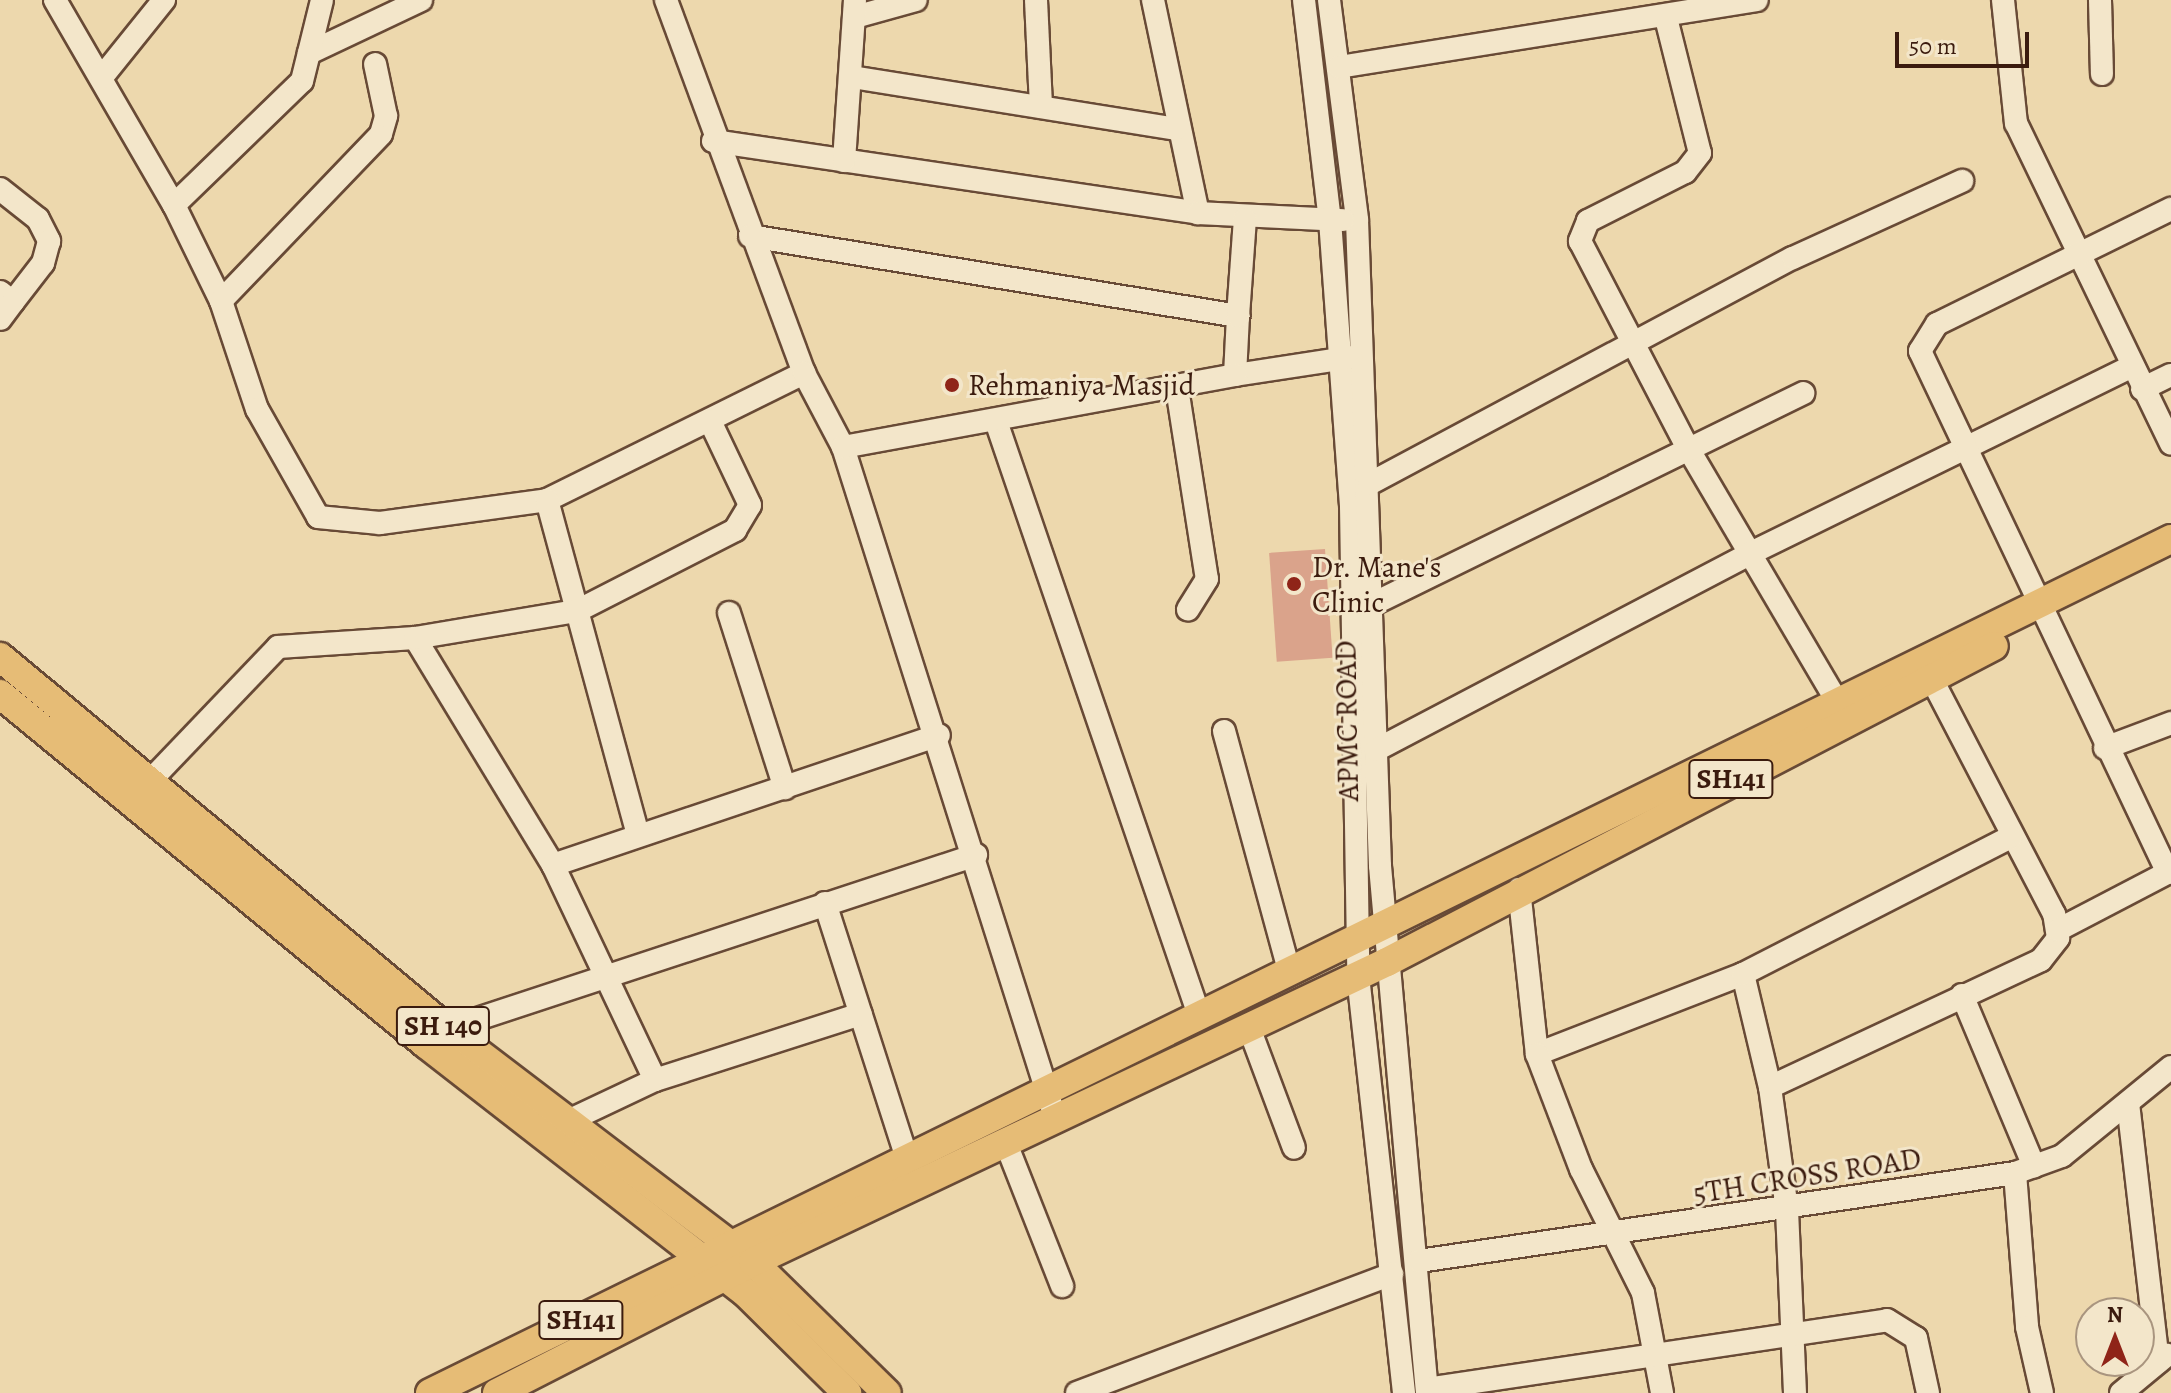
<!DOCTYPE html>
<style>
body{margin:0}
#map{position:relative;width:2171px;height:1393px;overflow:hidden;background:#edd8ad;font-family:Alegreya,serif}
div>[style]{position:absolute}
.building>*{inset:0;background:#daa38b;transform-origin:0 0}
.roads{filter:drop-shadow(2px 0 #684a36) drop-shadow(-2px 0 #684a36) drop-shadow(0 2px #684a36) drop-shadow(0 -2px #684a36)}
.minor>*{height:22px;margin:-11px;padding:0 11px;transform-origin:11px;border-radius:11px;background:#f3e6ca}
.major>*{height:28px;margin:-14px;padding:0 14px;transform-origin:14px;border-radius:14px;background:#e6bc76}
.dots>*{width:22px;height:22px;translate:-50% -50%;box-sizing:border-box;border:4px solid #f3e6ca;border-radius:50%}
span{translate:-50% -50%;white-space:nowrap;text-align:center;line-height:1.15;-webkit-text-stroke:6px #f3e6ca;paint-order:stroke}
.shield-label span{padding:2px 6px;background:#f3e6ca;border:2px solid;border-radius:6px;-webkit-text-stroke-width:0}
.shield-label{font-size:28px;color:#3b1b0e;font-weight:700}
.poi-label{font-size:30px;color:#3b1b0e}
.left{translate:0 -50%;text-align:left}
.street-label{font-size:30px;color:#3b1b0e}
.north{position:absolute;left:2075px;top:1297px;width:80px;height:80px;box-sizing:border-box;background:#f3e6ca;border:2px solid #a9957f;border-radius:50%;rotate:0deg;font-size:22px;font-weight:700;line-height:32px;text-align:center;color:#3b1b0e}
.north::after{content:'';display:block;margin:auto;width:28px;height:36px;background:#8f2418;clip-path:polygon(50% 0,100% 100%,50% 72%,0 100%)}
.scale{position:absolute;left:1895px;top:32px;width:134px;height:36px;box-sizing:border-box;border:4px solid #3b1b0e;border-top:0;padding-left:10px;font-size:24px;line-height:28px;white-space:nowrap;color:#3b1b0e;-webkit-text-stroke:6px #f3e6ca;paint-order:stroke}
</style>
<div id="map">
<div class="building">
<i style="left:1325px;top:549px;width:109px;height:56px;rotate:86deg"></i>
</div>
<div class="roads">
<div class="minor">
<i style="left:55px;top:0;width:237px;rotate:59.9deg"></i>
<i style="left:174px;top:205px;width:107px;rotate:63.9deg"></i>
<i style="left:221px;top:301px;width:114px;rotate:71.6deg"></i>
<i style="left:257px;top:409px;width:124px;rotate:60.5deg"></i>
<i style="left:318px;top:517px;width:62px;rotate:5.5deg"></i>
<i style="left:380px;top:523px;width:169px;rotate:-7.8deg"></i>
<i style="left:547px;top:500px;width:287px;rotate:-26.3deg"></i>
<i style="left:666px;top:0;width:398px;rotate:69.7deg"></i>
<i style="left:804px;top:373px;width:84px;rotate:62.2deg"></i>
<i style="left:843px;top:447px;width:703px;rotate:72.44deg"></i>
<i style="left:1036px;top:0;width:107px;rotate:87.3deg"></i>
<i style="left:1153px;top:0;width:218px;rotate:78.1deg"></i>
<i style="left:1304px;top:0;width:222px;rotate:83.3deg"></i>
<i style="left:1330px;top:220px;width:287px;rotate:85.8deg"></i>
<i style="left:1351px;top:506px;width:470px;rotate:89.1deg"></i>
<i style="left:1358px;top:976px;width:420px;rotate:83.7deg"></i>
<i style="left:1329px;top:0;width:222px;rotate:82.7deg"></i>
<i style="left:1357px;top:220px;width:646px;rotate:87.96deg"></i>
<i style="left:1380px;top:866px;width:529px;rotate:84.9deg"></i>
<i style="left:2003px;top:0;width:124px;rotate:84deg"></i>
<i style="left:2016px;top:123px;width:356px;rotate:64.2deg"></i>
<i style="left:2100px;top:0;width:74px;rotate:88.5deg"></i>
<i style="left:855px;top:17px;width:63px;rotate:-15.6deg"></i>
<i style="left:1666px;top:18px;width:139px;rotate:75.9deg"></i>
<i style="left:1700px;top:153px;width:24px;rotate:128deg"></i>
<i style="left:1685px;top:172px;width:109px;rotate:153.2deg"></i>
<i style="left:1588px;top:221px;width:22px;rotate:112deg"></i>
<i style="left:1580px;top:241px;width:236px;rotate:62.5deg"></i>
<i style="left:1689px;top:450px;width:291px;rotate:59.5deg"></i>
<i style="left:309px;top:53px;width:124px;rotate:-25.3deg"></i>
<i style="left:1339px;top:67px;width:423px;rotate:-9.1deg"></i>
<i style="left:102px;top:77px;width:99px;rotate:-51.2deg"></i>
<i style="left:852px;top:77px;width:328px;rotate:9.1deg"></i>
<i style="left:713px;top:141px;width:490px;rotate:8.4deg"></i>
<i style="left:1198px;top:213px;width:145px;rotate:2.8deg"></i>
<i style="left:844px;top:161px;width:161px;rotate:-86.1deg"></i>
<i style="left:0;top:189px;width:48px;rotate:38.3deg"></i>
<i style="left:38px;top:219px;width:25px;rotate:63deg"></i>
<i style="left:49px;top:241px;width:23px;rotate:105deg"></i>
<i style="left:43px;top:263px;width:49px;rotate:127.6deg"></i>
<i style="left:174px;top:205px;width:178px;rotate:-44.1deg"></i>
<i style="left:302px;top:81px;width:83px;rotate:-76.1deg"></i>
<i style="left:750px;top:236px;width:495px;rotate:9.3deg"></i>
<i style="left:1238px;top:316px;width:59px;rotate:92.9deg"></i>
<i style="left:1235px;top:375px;width:118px;rotate:-8.7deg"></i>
<i style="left:0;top:292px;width:16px;rotate:38deg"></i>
<i style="left:13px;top:302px;width:21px;rotate:127deg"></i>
<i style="left:221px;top:301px;width:231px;rotate:-46.2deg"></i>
<i style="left:381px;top:134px;width:19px;rotate:-74deg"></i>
<i style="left:386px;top:116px;width:53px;rotate:-101.9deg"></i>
<i style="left:1238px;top:316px;width:97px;rotate:-85.9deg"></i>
<i style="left:1177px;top:388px;width:193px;rotate:81.1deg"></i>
<i style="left:1207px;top:579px;width:36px;rotate:122deg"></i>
<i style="left:2142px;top:389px;width:32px;rotate:-26deg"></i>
<i style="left:997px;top:424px;width:621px;rotate:71.13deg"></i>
<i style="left:843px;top:447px;width:399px;rotate:-10.4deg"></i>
<i style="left:1369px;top:484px;width:480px;rotate:-28.1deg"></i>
<i style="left:1793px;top:258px;width:186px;rotate:-24.5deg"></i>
<i style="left:547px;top:500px;width:347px;rotate:74.8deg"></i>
<i style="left:1375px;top:603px;width:477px;rotate:-26.1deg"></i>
<i style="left:729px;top:613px;width:184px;rotate:72.3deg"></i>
<i style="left:415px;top:638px;width:266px;rotate:58.7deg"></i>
<i style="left:553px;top:865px;width:238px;rotate:64.6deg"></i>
<i style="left:1224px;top:731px;width:244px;rotate:74.8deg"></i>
<i style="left:2105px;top:748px;width:71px;rotate:-20.7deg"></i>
<i style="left:1376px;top:750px;width:424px;rotate:-27.7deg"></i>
<i style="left:1751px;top:553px;width:424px;rotate:-26.1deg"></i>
<i style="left:150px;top:781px;width:185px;rotate:-46.3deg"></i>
<i style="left:278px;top:647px;width:137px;rotate:-3.8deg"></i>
<i style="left:415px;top:638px;width:164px;rotate:-9.5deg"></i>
<i style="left:577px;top:611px;width:178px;rotate:-27.1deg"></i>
<i style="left:735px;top:530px;width:29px;rotate:-59deg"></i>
<i style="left:750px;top:505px;width:93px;rotate:-115.5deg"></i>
<i style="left:553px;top:865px;width:407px;rotate:-18.6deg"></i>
<i style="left:2168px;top:873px;width:578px;rotate:-115.41deg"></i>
<i style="left:1920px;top:351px;width:32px;rotate:-58deg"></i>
<i style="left:1937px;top:324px;width:261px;rotate:-26.2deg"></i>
<i style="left:1519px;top:889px;width:166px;rotate:83.8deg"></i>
<i style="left:1537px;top:1054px;width:221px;rotate:-21.2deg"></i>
<i style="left:1743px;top:974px;width:116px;rotate:76.6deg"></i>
<i style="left:1770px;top:1087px;width:299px;rotate:-25.1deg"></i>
<i style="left:2041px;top:960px;width:28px;rotate:-52deg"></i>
<i style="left:2058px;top:938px;width:24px;rotate:-99deg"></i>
<i style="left:2054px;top:914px;width:266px;rotate:-117.5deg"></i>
<i style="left:825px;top:903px;width:268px;rotate:72.2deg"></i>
<i style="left:2058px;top:930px;width:127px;rotate:-27.6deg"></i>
<i style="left:1743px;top:974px;width:301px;rotate:-27.1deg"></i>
<i style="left:1962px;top:995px;width:186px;rotate:67.2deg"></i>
<i style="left:1248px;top:1025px;width:131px;rotate:69.5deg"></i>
<i style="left:447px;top:1029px;width:557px;rotate:-18.21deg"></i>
<i style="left:1537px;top:1054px;width:123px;rotate:69.1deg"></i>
<i style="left:1581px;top:1169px;width:139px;rotate:63.4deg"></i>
<i style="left:1643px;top:1293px;width:102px;rotate:79.2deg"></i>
<i style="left:1770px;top:1087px;width:124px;rotate:82.1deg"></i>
<i style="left:1787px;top:1210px;width:183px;rotate:87.5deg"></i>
<i style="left:2128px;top:1103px;width:261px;rotate:83.4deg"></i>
<i style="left:566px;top:1122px;width:98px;rotate:-25.3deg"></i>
<i style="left:655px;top:1080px;width:216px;rotate:-17.8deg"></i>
<i style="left:1005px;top:1141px;width:156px;rotate:68.5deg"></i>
<i style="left:2015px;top:1173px;width:154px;rotate:85.5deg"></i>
<i style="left:2027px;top:1327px;width:68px;rotate:77.2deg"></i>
<i style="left:1419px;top:1261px;width:602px;rotate:-8.4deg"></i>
<i style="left:2015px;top:1173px;width:50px;rotate:-19.9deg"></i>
<i style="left:2062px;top:1156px;width:141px;rotate:-39.2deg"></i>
<i style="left:1427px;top:1389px;width:465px;rotate:-8.5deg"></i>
<i style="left:1887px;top:1320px;width:34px;rotate:32deg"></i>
<i style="left:1916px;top:1338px;width:56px;rotate:77.7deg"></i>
<i style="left:1077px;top:1393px;width:337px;rotate:-20.7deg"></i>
<i style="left:2121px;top:1393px;width:60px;rotate:-39.6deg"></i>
</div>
<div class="major">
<i style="left:0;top:657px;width:582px;rotate:39.77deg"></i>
<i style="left:447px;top:1029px;width:385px;rotate:37.3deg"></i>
<i style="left:753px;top:1262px;width:187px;rotate:44.4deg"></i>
<i style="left:0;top:694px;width:551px;rotate:39.41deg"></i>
<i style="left:426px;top:1044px;width:404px;rotate:37.9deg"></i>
<i style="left:745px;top:1292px;width:144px;rotate:44.7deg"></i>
<i style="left:430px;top:1393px;width:1939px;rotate:-26.13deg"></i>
<i style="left:497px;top:1393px;width:288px;rotate:-27.1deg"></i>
<i style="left:753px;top:1262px;width:701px;rotate:-25.32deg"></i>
<i style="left:1387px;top:962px;width:684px;rotate:-27.5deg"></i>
</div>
</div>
<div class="dots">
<i style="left:952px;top:385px;background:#8f2418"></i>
<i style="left:1294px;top:584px;background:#8f2418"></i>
</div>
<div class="shield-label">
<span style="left:1731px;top:779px">SH141</span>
<span style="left:443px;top:1026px">SH 140</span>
<span style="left:581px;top:1320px">SH141</span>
</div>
<div class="poi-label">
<span class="left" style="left:968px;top:385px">Rehmaniya Masjid</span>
<span class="left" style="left:1312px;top:584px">Dr. Mane's<br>Clinic</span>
</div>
<div class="street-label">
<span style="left:1347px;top:721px;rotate:-91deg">APMC ROAD</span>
<span style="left:1807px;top:1176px;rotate:-9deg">5TH CROSS ROAD</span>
</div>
<div class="north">N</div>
<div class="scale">50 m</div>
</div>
